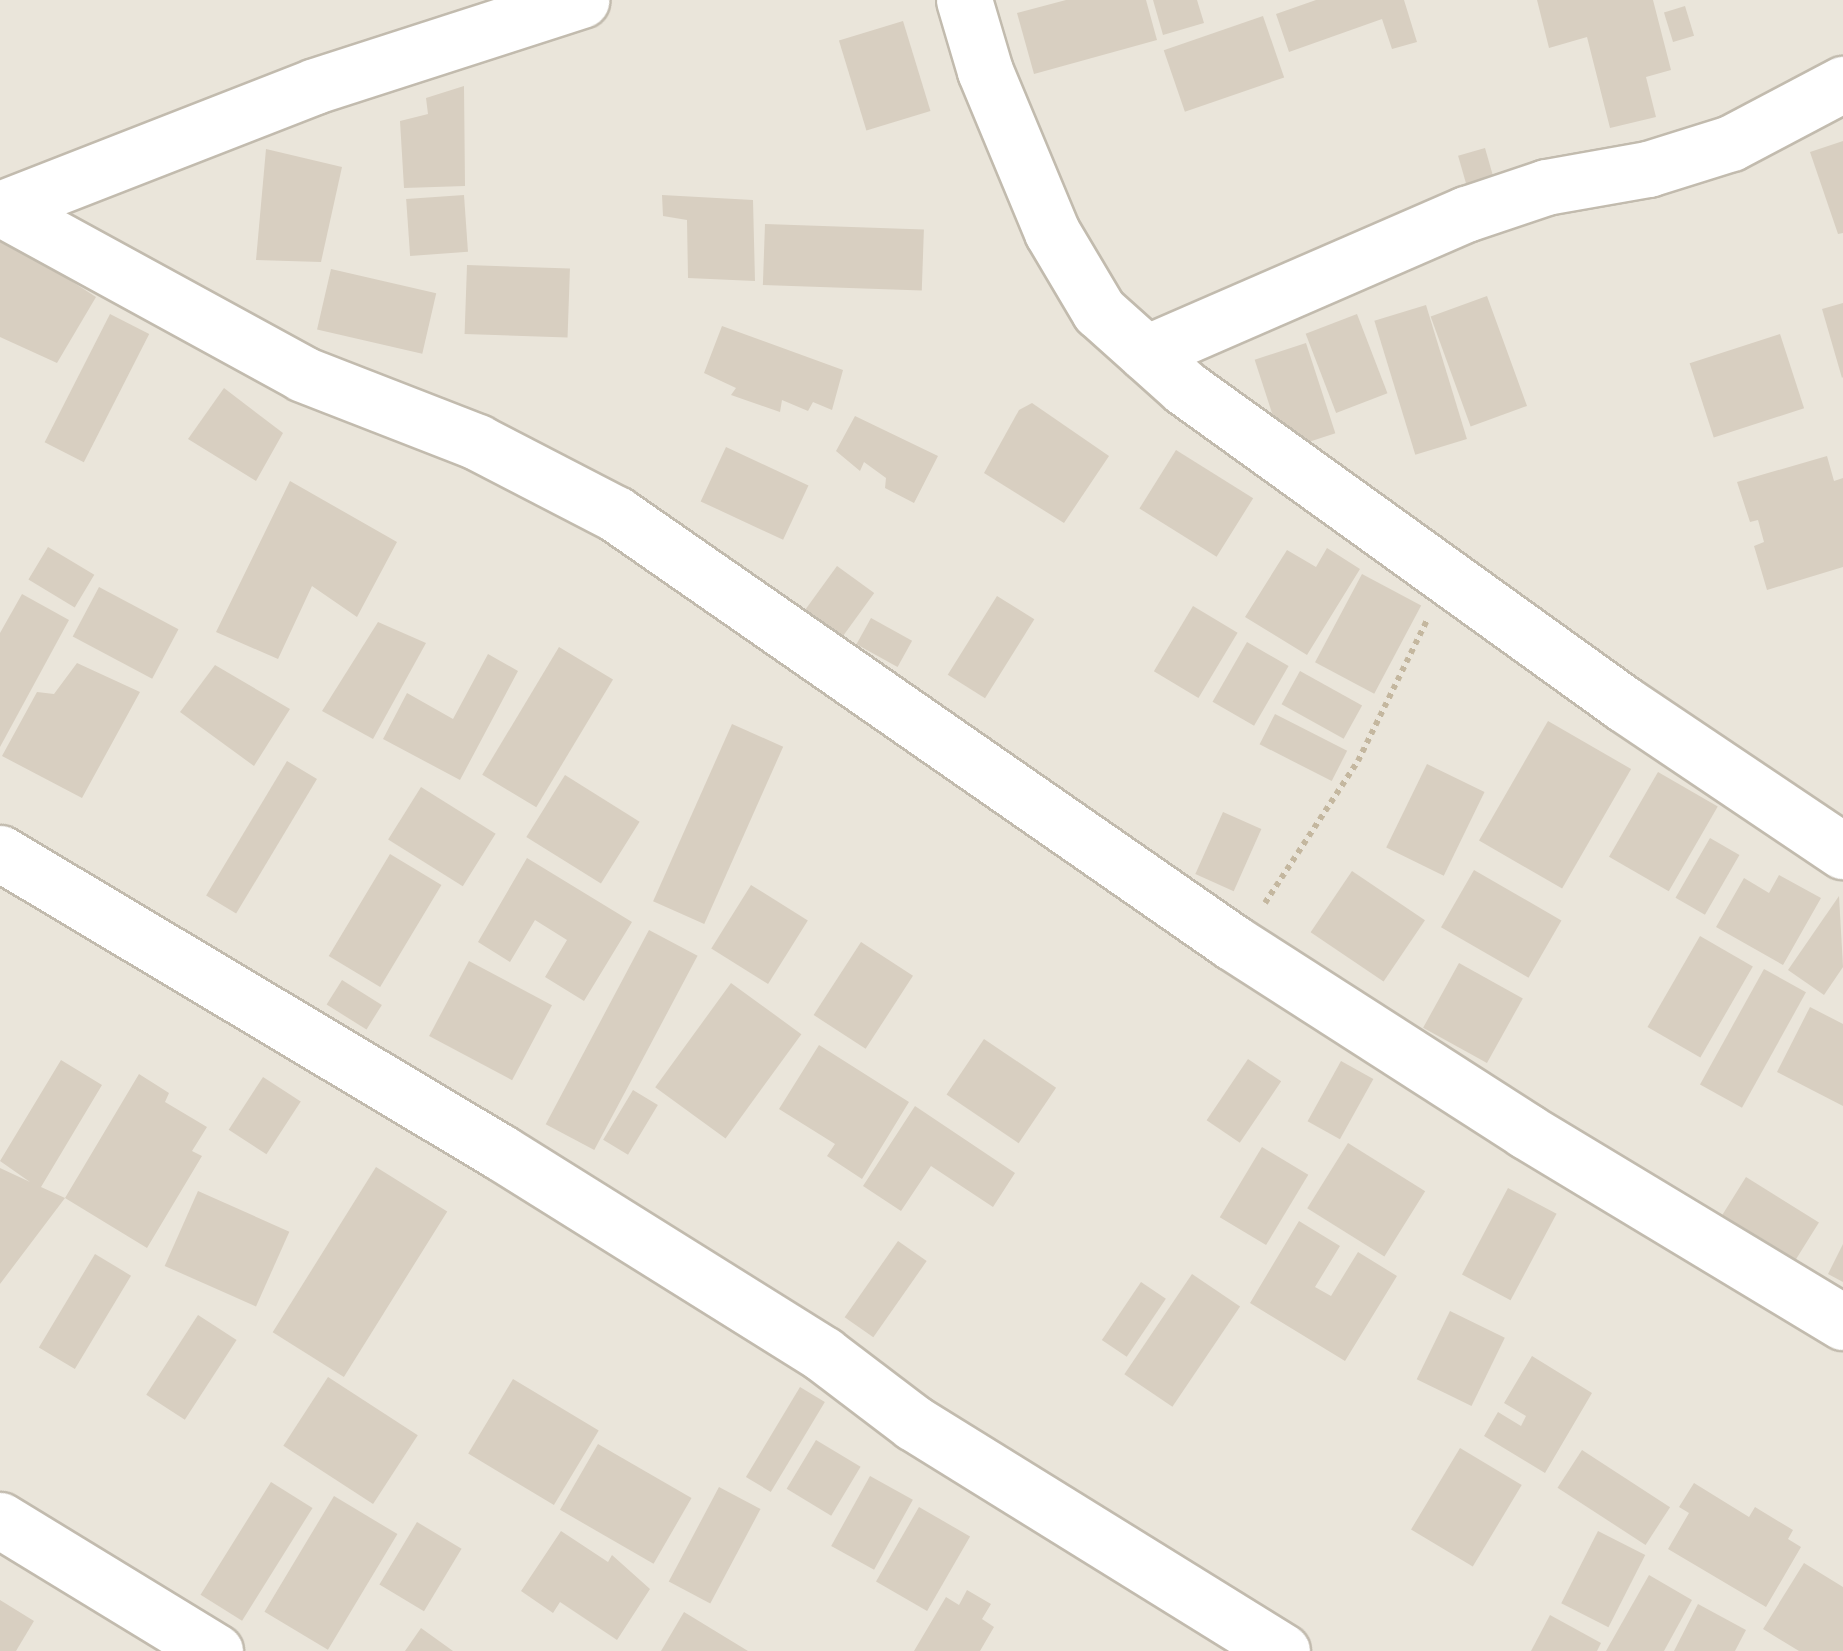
<!DOCTYPE html>
<style>
body{margin:0}
#map{position:relative;width:1843px;height:1651px;overflow:hidden;background:#f6f3ec;font-family:Karla,sans-serif}
div>[style]{position:absolute}
.residential>*{inset:0;background:#eae5da;transform-origin:0 0}
.building>*{inset:0;background:#d8cfc1;transform-origin:0 0}
.path>*{height:6px;margin-top:-3px;transform-origin:0;background:repeating-linear-gradient(90deg,#c4b79f 0 5px,transparent 0 10px)}
.roads{filter:drop-shadow(2px 0 #c2bbae) drop-shadow(-2px 0 #c2bbae) drop-shadow(0 2px #c2bbae) drop-shadow(0 -2px #c2bbae)}
.minor>*{height:55px;margin:-27.5px;padding:0 27.5px;transform-origin:27.5px;border-radius:27.5px;background:#fff}
span{translate:-50% -50%;white-space:nowrap;text-align:center;line-height:1.15;-webkit-text-stroke:9px #fff;paint-order:stroke}
</style>
<div id="map">
<div class="residential">
<i style="left:0;top:0;width:1843px;height:1651px"></i>
</div>
<div class="building">
<i style="clip-path:polygon(1066px 0,1146px 0,1157px 40px,1034px 74px,1017px 13px)"></i>
<i style="clip-path:polygon(1153px 0,1197px 0,1204px 23px,1163px 35px)"></i>
<i style="clip-path:polygon(1316px 0,1404px 0,1417px 42px,1392px 49px,1382px 19px,1289px 52px,1276px 14px)"></i>
<i style="clip-path:polygon(1537px 0,1653px 0,1671px 70px,1646px 77px,1656px 117px,1610px 128px,1587px 37px,1549px 48px)"></i>
<i style="left:1685px;top:6px;width:31px;height:22px;rotate:73deg"></i>
<i style="left:1263px;top:16px;width:65px;height:105px;rotate:71deg"></i>
<i style="left:903px;top:21px;width:94px;height:67px;rotate:73deg"></i>
<i style="clip-path:polygon(464px 86px,465px 186px,404px 188px,400px 121px,428px 114px,426px 98px)"></i>
<i style="clip-path:polygon(1843px 141px,1843px 233px,1838px 234px,1810px 152px)"></i>
<i style="left:1485px;top:148px;width:44px;height:28px;rotate:74deg"></i>
<i style="clip-path:polygon(266px 149px,342px 167px,321px 262px,256px 260px)"></i>
<i style="left:464px;top:195px;width:57px;height:58px;rotate:86deg"></i>
<i style="clip-path:polygon(662px 195px,753px 200px,755px 281px,688px 278px,687px 220px,663px 216px)"></i>
<i style="left:765px;top:224px;width:159px;height:61px;rotate:2deg"></i>
<i style="clip-path:polygon(0 235px,96px 297px,57px 363px,0 337px)"></i>
<i style="left:467px;top:265px;width:103px;height:69px;rotate:2deg"></i>
<i style="left:331px;top:269px;width:108px;height:62px;rotate:13deg"></i>
<i style="left:1487px;top:296px;width:117px;height:60px;rotate:70deg"></i>
<i style="clip-path:polygon(1843px 303px,1843px 377px,1842px 378px,1822px 309px)"></i>
<i style="left:1426px;top:305px;width:140px;height:54px;rotate:73deg"></i>
<i style="left:110px;top:314px;width:44px;height:144px;rotate:27deg"></i>
<i style="left:1357px;top:314px;width:85px;height:55px;rotate:69deg"></i>
<i style="clip-path:polygon(722px 326px,843px 370px,832px 410px,813px 402px,808px 411px,782px 400px,780px 412px,731px 395px,736px 388px,704px 373px)"></i>
<i style="left:1780px;top:334px;width:78px;height:95px;rotate:72deg"></i>
<i style="left:1306px;top:343px;width:95px;height:54px;rotate:72deg"></i>
<i style="clip-path:polygon(224px 388px,283px 433px,256px 481px,188px 439px)"></i>
<i style="clip-path:polygon(1032px 403px,1109px 456px,1064px 523px,984px 473px,1019px 410px)"></i>
<i style="clip-path:polygon(855px 416px,938px 456px,914px 503px,885px 488px,886px 478px,864px 462px,860px 471px,836px 451px)"></i>
<i style="left:726px;top:447px;width:91px;height:60px;rotate:25deg"></i>
<i style="left:1176px;top:450px;width:91px;height:69px;rotate:32deg"></i>
<i style="clip-path:polygon(1827px 456px,1834px 481px,1843px 478px,1843px 567px,1767px 590px,1754px 546px,1764px 542px,1758px 520px,1750px 522px,1737px 482px)"></i>
<i style="clip-path:polygon(290px 481px,397px 542px,357px 617px,312px 586px,278px 659px,216px 632px)"></i>
<i style="left:48px;top:547px;width:54px;height:38px;rotate:31deg"></i>
<i style="clip-path:polygon(1327px 548px,1360px 569px,1307px 655px,1245px 617px,1287px 550px,1316px 567px)"></i>
<i style="left:837px;top:566px;width:46px;height:71px;rotate:36deg"></i>
<i style="left:1362px;top:574px;width:67px;height:100px;rotate:28deg"></i>
<i style="left:99px;top:587px;width:90px;height:56px;rotate:28deg"></i>
<i style="clip-path:polygon(22px 594px,69px 620px,0 747px,0 633px)"></i>
<i style="left:997px;top:596px;width:44px;height:93px;rotate:32deg"></i>
<i style="left:1193px;top:606px;width:52px;height:76px;rotate:31deg"></i>
<i style="left:871px;top:618px;width:47px;height:30px;rotate:29deg"></i>
<i style="clip-path:polygon(378px 622px,426px 643px,373px 739px,322px 711px)"></i>
<i style="left:1247px;top:642px;width:48px;height:69px;rotate:30deg"></i>
<i style="left:559px;top:647px;width:63px;height:149px;rotate:31deg"></i>
<i style="clip-path:polygon(488px 654px,518px 671px,460px 780px,383px 739px,407px 693px,453px 719px)"></i>
<i style="clip-path:polygon(77px 663px,140px 692px,82px 798px,2px 756px,37px 692px,54px 694px)"></i>
<i style="clip-path:polygon(215px 665px,290px 709px,254px 766px,180px 712px)"></i>
<i style="left:1300px;top:671px;width:71px;height:38px;rotate:29deg"></i>
<i style="left:1275px;top:714px;width:81px;height:34px;rotate:27deg"></i>
<i style="left:1548px;top:721px;width:96px;height:138px;rotate:30deg"></i>
<i style="left:732px;top:724px;width:56px;height:194px;rotate:24deg"></i>
<i style="left:287px;top:761px;width:35px;height:157px;rotate:31deg"></i>
<i style="left:1427px;top:764px;width:64px;height:93px;rotate:26deg"></i>
<i style="left:1658px;top:772px;width:69px;height:98px;rotate:30deg"></i>
<i style="left:565px;top:775px;width:88px;height:73px;rotate:32deg"></i>
<i style="left:421px;top:787px;width:88px;height:62px;rotate:32deg"></i>
<i style="left:1223px;top:812px;width:42px;height:68px;rotate:24deg"></i>
<i style="left:1710px;top:838px;width:34px;height:69px;rotate:30deg"></i>
<i style="left:390px;top:854px;width:60px;height:119px;rotate:31deg"></i>
<i style="clip-path:polygon(527px 858px,632px 922px,584px 1001px,545px 977px,567px 940px,535px 920px,510px 962px,478px 942px)"></i>
<i style="left:1474px;top:870px;width:101px;height:66px;rotate:30deg"></i>
<i style="left:1352px;top:871px;width:88px;height:74px;rotate:34deg"></i>
<i style="clip-path:polygon(1779px 875px,1821px 898px,1783px 965px,1716px 927px,1744px 878px,1769px 893px)"></i>
<i style="left:751px;top:885px;width:67px;height:75px;rotate:32deg"></i>
<i style="clip-path:polygon(1839px 896px,1843px 967px,1824px 995px,1788px 970px)"></i>
<i style="left:649px;top:930px;width:55px;height:220px;rotate:28deg"></i>
<i style="left:1700px;top:936px;width:61px;height:105px;rotate:30deg"></i>
<i style="left:861px;top:942px;width:62px;height:87px;rotate:33deg"></i>
<i style="left:469px;top:961px;width:94px;height:85px;rotate:28deg"></i>
<i style="left:1459px;top:963px;width:73px;height:74px;rotate:29deg"></i>
<i style="left:1764px;top:969px;width:48px;height:132px;rotate:29deg"></i>
<i style="left:342px;top:980px;width:47px;height:29px;rotate:32deg"></i>
<i style="left:731px;top:983px;width:87px;height:129px;rotate:36deg"></i>
<i style="clip-path:polygon(1810px 1007px,1843px 1024px,1843px 1106px,1777px 1072px)"></i>
<i style="left:984px;top:1039px;width:87px;height:67px;rotate:34deg"></i>
<i style="clip-path:polygon(819px 1045px,909px 1102px,862px 1179px,827px 1156px,835px 1144px,779px 1109px)"></i>
<i style="left:1248px;top:1059px;width:40px;height:74px;rotate:34deg"></i>
<i style="clip-path:polygon(61px 1060px,102px 1085px,41px 1187px,65px 1198px,0 1284px,0 1168px,30px 1182px,0 1161px)"></i>
<i style="left:1341px;top:1061px;width:37px;height:69px;rotate:29deg"></i>
<i style="clip-path:polygon(139px 1074px,169px 1093px,165px 1102px,207px 1127px,192px 1151px,202px 1156px,147px 1248px,65px 1198px)"></i>
<i style="left:263px;top:1077px;width:45px;height:63px;rotate:33deg"></i>
<i style="left:633px;top:1090px;width:29px;height:58px;rotate:31deg"></i>
<i style="clip-path:polygon(915px 1106px,1015px 1173px,993px 1207px,931px 1166px,901px 1211px,863px 1186px)"></i>
<i style="left:1348px;top:1143px;width:91px;height:77px;rotate:32deg"></i>
<i style="left:1262px;top:1147px;width:54px;height:82px;rotate:31deg"></i>
<i style="left:376px;top:1167px;width:84px;height:195px;rotate:32deg"></i>
<i style="left:1746px;top:1177px;width:86px;height:48px;rotate:32deg"></i>
<i style="left:1508px;top:1188px;width:55px;height:98px;rotate:28deg"></i>
<i style="left:198px;top:1191px;width:100px;height:82px;rotate:24deg"></i>
<i style="clip-path:polygon(1299px 1221px,1340px 1246px,1315px 1287px,1331px 1296px,1358px 1252px,1397px 1276px,1345px 1361px,1250px 1303px)"></i>
<i style="left:898px;top:1241px;width:35px;height:93px;rotate:35deg"></i>
<i style="clip-path:polygon(1843px 1244px,1843px 1282px,1828px 1274px)"></i>
<i style="left:95px;top:1254px;width:42px;height:109px;rotate:31deg"></i>
<i style="left:1192px;top:1274px;width:58px;height:121px;rotate:34deg"></i>
<i style="left:1141px;top:1282px;width:30px;height:70px;rotate:34deg"></i>
<i style="left:1450px;top:1311px;width:61px;height:76px;rotate:26deg"></i>
<i style="left:198px;top:1315px;width:46px;height:95px;rotate:33deg"></i>
<i style="clip-path:polygon(1532px 1356px,1592px 1393px,1545px 1473px,1484px 1436px,1498px 1412px,1521px 1426px,1526px 1416px,1504px 1403px)"></i>
<i style="left:328px;top:1377px;width:107px;height:82px;rotate:33deg"></i>
<i style="left:513px;top:1379px;width:100px;height:87px;rotate:31deg"></i>
<i style="left:800px;top:1387px;width:29px;height:105px;rotate:31deg"></i>
<i style="left:816px;top:1440px;width:52px;height:57px;rotate:31deg"></i>
<i style="left:598px;top:1444px;width:108px;height:76px;rotate:30deg"></i>
<i style="left:1460px;top:1448px;width:72px;height:95px;rotate:31deg"></i>
<i style="left:1582px;top:1450px;width:105px;height:45px;rotate:33deg"></i>
<i style="left:870px;top:1476px;width:49px;height:80px;rotate:29deg"></i>
<i style="left:271px;top:1482px;width:49px;height:133px;rotate:32deg"></i>
<i style="clip-path:polygon(1694px 1483px,1749px 1517px,1755px 1507px,1793px 1530px,1788px 1539px,1801px 1547px,1766px 1607px,1668px 1549px,1689px 1513px,1679px 1507px)"></i>
<i style="left:719px;top:1487px;width:47px;height:107px;rotate:28deg"></i>
<i style="left:334px;top:1496px;width:74px;height:135px;rotate:31deg"></i>
<i style="left:919px;top:1507px;width:59px;height:86px;rotate:30deg"></i>
<i style="left:417px;top:1522px;width:52px;height:73px;rotate:31deg"></i>
<i style="clip-path:polygon(561px 1531px,608px 1562px,612px 1555px,650px 1589px,617px 1640px,560px 1602px,553px 1613px,521px 1591px)"></i>
<i style="left:1598px;top:1531px;width:53px;height:81px;rotate:27deg"></i>
<i style="clip-path:polygon(1804px 1563px,1843px 1587px,1843px 1651px,1799px 1651px,1763px 1629px)"></i>
<i style="clip-path:polygon(1649px 1575px,1692px 1600px,1664px 1651px,1606px 1651px)"></i>
<i style="clip-path:polygon(967px 1590px,991px 1604px,982px 1619px,994px 1627px,980px 1651px,914px 1651px,946px 1597px,959px 1605px)"></i>
<i style="clip-path:polygon(0 1600px,34px 1621px,16px 1651px,0 1651px)"></i>
<i style="clip-path:polygon(1698px 1604px,1746px 1630px,1735px 1651px,1674px 1651px)"></i>
<i style="clip-path:polygon(684px 1612px,748px 1651px,661px 1651px)"></i>
<i style="clip-path:polygon(1550px 1615px,1601px 1643px,1597px 1651px,1531px 1651px)"></i>
<i style="clip-path:polygon(421px 1628px,453px 1651px,405px 1651px)"></i>
</div>
<div class="path">
<i style="left:1265px;top:903px;width:170px;rotate:-56.8deg"></i>
<i style="left:1358px;top:761px;width:157px;rotate:-63.9deg"></i>
</div>
<div class="roads">
<div class="minor">
<i style="left:964px;top:0;width:74px;rotate:73.5deg"></i>
<i style="left:985px;top:71px;width:174px;rotate:67.4deg"></i>
<i style="left:1052px;top:232px;width:92px;rotate:59.3deg"></i>
<i style="left:1099px;top:311px;width:115px;rotate:41.8deg"></i>
<i style="left:1185px;top:388px;width:541px;rotate:35.75deg"></i>
<i style="left:1624px;top:704px;width:264px;rotate:33.9deg"></i>
<i style="left:0;top:209px;width:338px;rotate:-21.3deg"></i>
<i style="left:315px;top:86px;width:280px;rotate:-17.9deg"></i>
<i style="left:2px;top:209px;width:343px;rotate:28.7deg"></i>
<i style="left:303px;top:374px;width:187px;rotate:21.3deg"></i>
<i style="left:477px;top:442px;width:157px;rotate:27.4deg"></i>
<i style="left:616px;top:514px;width:750px;rotate:34.79deg"></i>
<i style="left:1232px;top:942px;width:350px;rotate:32.7deg"></i>
<i style="left:1526px;top:1131px;width:370px;rotate:31.1deg"></i>
<i style="left:1146px;top:353px;width:349px;rotate:-23.5deg"></i>
<i style="left:1466px;top:214px;width:84px;rotate:-18.6deg"></i>
<i style="left:1546px;top:187px;width:104px;rotate:-10deg"></i>
<i style="left:1648px;top:169px;width:87px;rotate:-17.4deg"></i>
<i style="left:1731px;top:143px;width:127px;rotate:-27.8deg"></i>
<i style="left:0;top:853px;width:583px;rotate:30.88deg"></i>
<i style="left:500px;top:1152px;width:381px;rotate:32deg"></i>
<i style="left:823px;top:1354px;width:114px;rotate:37.2deg"></i>
<i style="left:914px;top:1423px;width:433px;rotate:31.8deg"></i>
<i style="left:0;top:1520px;width:252px;rotate:31.4deg"></i>
</div>
</div>
</div>
